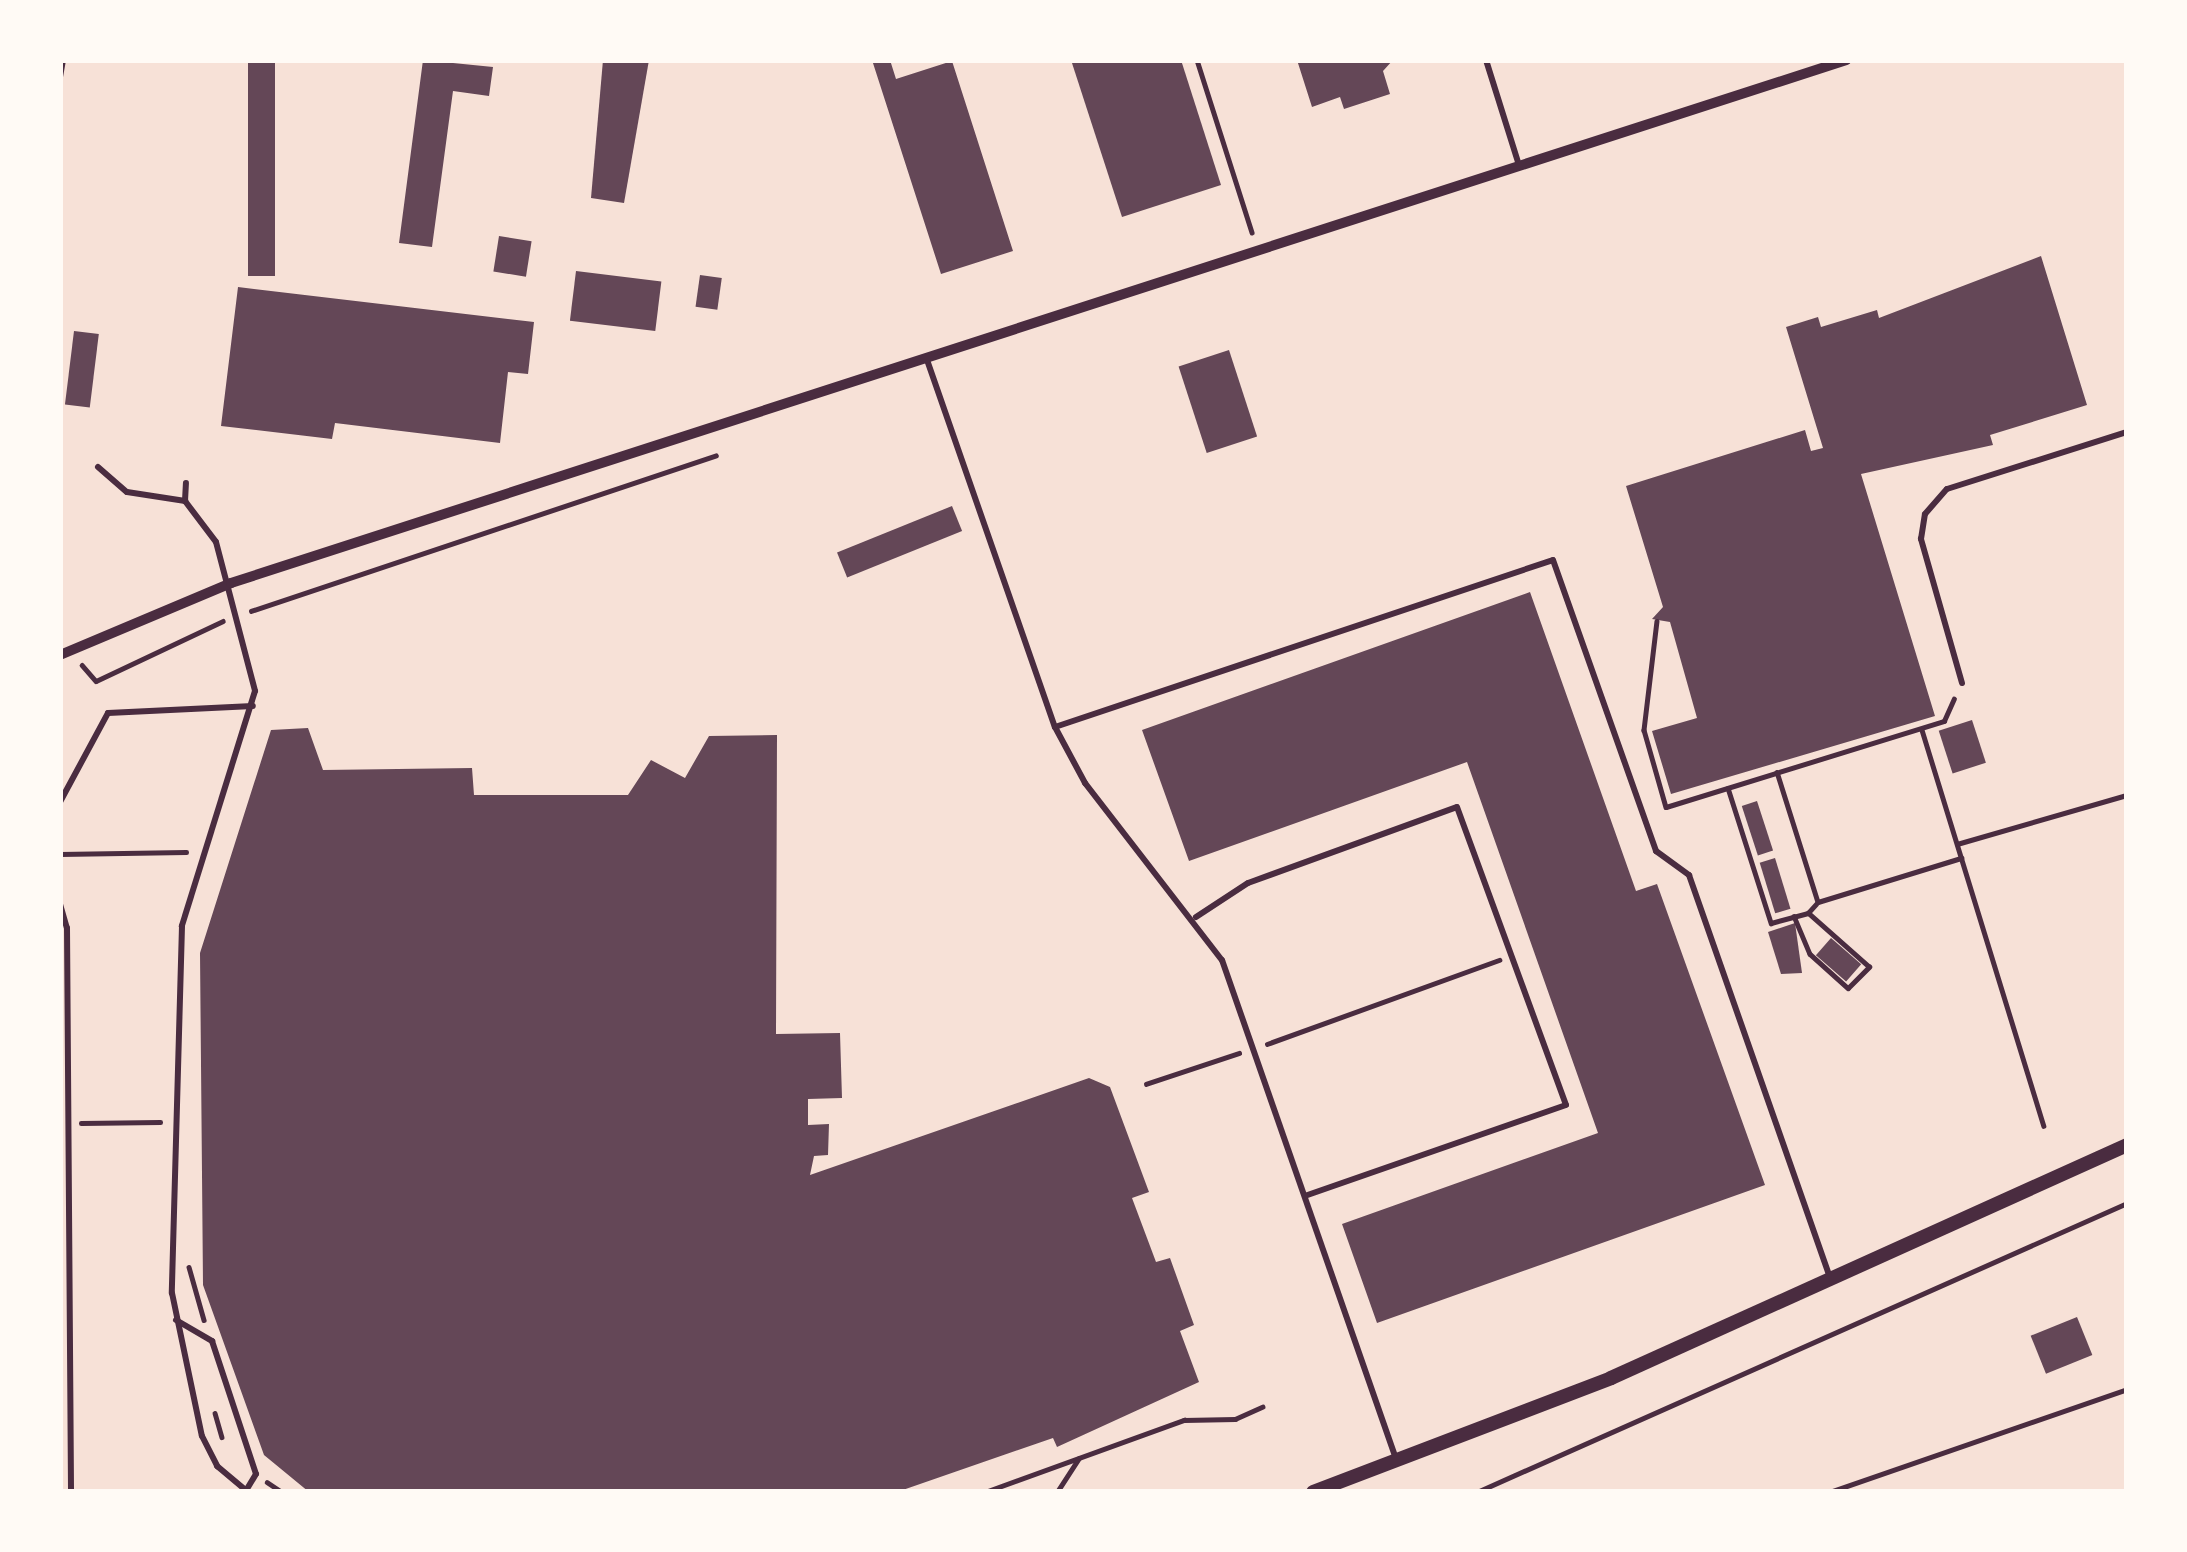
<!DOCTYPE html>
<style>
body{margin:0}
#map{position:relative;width:2187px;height:1552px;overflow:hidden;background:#f7e1d7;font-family:"Titillium Web",sans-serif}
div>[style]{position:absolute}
.building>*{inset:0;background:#644757;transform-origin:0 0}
.path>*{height:4.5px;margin:-2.25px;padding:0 2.25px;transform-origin:2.25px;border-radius:2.25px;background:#4a2c40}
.service>*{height:6px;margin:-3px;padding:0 3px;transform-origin:3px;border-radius:3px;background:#4a2c40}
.minor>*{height:10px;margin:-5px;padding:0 5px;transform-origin:5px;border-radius:5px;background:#4a2c40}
.tertiary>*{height:14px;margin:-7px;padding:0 7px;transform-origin:7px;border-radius:7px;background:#4a2c40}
span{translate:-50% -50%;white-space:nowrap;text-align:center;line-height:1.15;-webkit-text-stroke:12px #fffaf5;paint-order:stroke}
.frame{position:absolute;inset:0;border:63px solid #fffaf5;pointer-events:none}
</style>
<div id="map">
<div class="building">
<i style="left:248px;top:60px;width:27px;height:216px"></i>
<i style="clip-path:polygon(423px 60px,493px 67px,489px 96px,453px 91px,432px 247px,399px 243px)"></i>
<i style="clip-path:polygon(603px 60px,649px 60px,624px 203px,591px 198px)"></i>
<i style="clip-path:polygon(872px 60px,890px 60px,896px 79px,952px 61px,1013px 251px,941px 274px)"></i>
<i style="clip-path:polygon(1071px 60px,1181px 60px,1221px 185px,1122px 217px)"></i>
<i style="clip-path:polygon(1297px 60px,1393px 60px,1383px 71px,1390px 94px,1344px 109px,1340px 97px,1312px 107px)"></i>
<i style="left:499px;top:236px;width:33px;height:36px;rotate:9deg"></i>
<i style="clip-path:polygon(2041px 256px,2087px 405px,1990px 435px,1993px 445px,1861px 474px,1935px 716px,1671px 794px,1652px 731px,1697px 718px,1670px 622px,1652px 619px,1663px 607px,1626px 486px,1805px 430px,1811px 451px,1823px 448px,1786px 327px,1818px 317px,1821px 327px,1877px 310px,1879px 318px)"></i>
<i style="left:576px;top:271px;width:86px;height:50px;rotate:7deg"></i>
<i style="left:700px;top:275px;width:22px;height:32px;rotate:8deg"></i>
<i style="clip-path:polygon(238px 287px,534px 322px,528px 374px,508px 372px,500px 443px,335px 423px,332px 439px,221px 426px)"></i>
<i style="left:74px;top:331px;width:25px;height:74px;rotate:7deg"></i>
<i style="left:1229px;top:350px;width:91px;height:53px;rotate:72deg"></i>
<i style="left:952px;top:506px;width:27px;height:124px;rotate:68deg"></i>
<i style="clip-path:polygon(1530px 592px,1636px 891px,1657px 884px,1765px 1185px,1377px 1323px,1342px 1224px,1598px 1133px,1467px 762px,1189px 861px,1142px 730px)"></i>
<i style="left:1972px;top:720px;width:45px;height:35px;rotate:72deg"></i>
<i style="clip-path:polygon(308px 728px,323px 770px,472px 768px,474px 795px,628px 795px,651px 760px,685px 778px,709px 736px,777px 735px,776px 1034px,840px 1033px,842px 1098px,808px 1099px,808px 1125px,829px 1124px,828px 1155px,814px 1156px,810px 1175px,1089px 1078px,1110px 1087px,1149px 1192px,1132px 1198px,1156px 1262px,1170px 1258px,1194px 1325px,1180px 1331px,1199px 1382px,1057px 1447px,1053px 1438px,897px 1492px,309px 1492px,264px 1455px,203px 1285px,200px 953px,271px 730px)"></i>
<i style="left:1757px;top:801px;width:52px;height:16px;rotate:72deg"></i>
<i style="left:1775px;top:858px;width:53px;height:16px;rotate:73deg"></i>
<i style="clip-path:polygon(1795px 923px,1802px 973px,1781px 974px,1768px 932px)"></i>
<i style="left:1831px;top:938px;width:40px;height:23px;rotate:41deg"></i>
<i style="left:2077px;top:1317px;width:41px;height:50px;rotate:68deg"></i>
</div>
<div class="path">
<i style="left:1197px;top:60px;width:181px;rotate:72.3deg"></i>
<i style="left:251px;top:611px;width:490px;rotate:-18.5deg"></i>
<i style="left:1657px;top:621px;width:110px;rotate:96.8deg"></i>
<i style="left:1644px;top:730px;width:80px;rotate:74.1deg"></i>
<i style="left:1666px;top:807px;width:291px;rotate:-17.2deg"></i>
<i style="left:1944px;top:721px;width:24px;rotate:-66deg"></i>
<i style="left:82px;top:665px;width:21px;rotate:49deg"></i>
<i style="left:96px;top:681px;width:140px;rotate:-25.3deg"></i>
<i style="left:1922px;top:730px;width:414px;rotate:72.9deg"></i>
<i style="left:1777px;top:772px;width:136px;rotate:72.5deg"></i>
<i style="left:1818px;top:902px;width:150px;rotate:-17.1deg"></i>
<i style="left:1728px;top:788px;width:142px;rotate:72.3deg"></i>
<i style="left:1771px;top:923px;width:38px;rotate:-15deg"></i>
<i style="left:1957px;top:844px;width:177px;rotate:-16.1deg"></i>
<i style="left:60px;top:854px;width:126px;rotate:-0.9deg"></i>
<i style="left:1794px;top:916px;width:41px;rotate:67.2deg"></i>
<i style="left:1810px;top:954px;width:51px;rotate:41.8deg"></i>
<i style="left:1848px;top:988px;width:30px;rotate:-45deg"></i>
<i style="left:1869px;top:967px;width:81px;rotate:-138.5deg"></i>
<i style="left:1808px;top:913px;width:12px;rotate:-48deg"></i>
<i style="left:1267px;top:1044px;width:247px;rotate:-19.9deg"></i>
<i style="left:1146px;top:1084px;width:98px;rotate:-18.4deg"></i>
<i style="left:81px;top:1123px;width:79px;rotate:-0.7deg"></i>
<i style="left:189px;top:1267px;width:55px;rotate:74.2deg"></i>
<i style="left:215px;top:1413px;width:25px;rotate:74deg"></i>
<i style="left:267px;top:1482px;width:18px;rotate:34deg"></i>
<i style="left:295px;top:1492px;width:11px"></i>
<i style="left:985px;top:1492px;width:212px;rotate:-19.9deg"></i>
<i style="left:1184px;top:1420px;width:51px;rotate:-1.1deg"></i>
<i style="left:1235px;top:1419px;width:30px;rotate:-24deg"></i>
<i style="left:1057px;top:1492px;width:40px;rotate:-57.1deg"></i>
<i style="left:1477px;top:1492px;width:711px;rotate:-23.97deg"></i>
<i style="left:1830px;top:1492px;width:314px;rotate:-19.1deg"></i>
</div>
<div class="service">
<i style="left:1486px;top:60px;width:110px;rotate:72.6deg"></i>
<i style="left:60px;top:77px;width:17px;rotate:-80deg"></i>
<i style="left:926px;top:357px;width:392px;rotate:70.8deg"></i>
<i style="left:1055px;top:727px;width:64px;rotate:61.8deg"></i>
<i style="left:1085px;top:783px;width:224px;rotate:52.3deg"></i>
<i style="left:1222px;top:960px;width:525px;rotate:70.77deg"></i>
<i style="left:98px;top:467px;width:38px;rotate:41deg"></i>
<i style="left:127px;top:492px;width:59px;rotate:8.8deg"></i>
<i style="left:185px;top:501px;width:51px;rotate:52.9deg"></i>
<i style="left:216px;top:542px;width:154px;rotate:75.3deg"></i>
<i style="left:255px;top:691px;width:246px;rotate:107.3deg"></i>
<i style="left:182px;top:926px;width:367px;rotate:91.6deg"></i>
<i style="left:172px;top:1293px;width:146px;rotate:78.2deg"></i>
<i style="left:202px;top:1436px;width:34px;rotate:63deg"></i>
<i style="left:217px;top:1466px;width:40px;rotate:40deg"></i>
<i style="left:185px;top:501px;width:18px;rotate:-87deg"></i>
<i style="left:1962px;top:683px;width:150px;rotate:-105.9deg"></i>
<i style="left:1921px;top:539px;width:25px;rotate:-81deg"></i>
<i style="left:1925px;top:514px;width:33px;rotate:-49deg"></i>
<i style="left:1947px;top:489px;width:189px;rotate:-17.6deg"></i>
<i style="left:1055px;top:727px;width:525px;rotate:-18.54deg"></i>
<i style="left:1553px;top:560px;width:309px;rotate:70.5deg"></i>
<i style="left:1656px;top:851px;width:41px;rotate:36deg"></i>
<i style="left:1689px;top:875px;width:424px;rotate:70.7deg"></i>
<i style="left:60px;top:802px;width:101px;rotate:-61.7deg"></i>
<i style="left:108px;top:713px;width:145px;rotate:-2.8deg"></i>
<i style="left:60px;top:904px;width:25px;rotate:74deg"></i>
<i style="left:67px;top:928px;width:564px;rotate:89.59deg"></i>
<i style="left:1196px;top:917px;width:62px;rotate:-33.2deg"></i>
<i style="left:1248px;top:883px;width:222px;rotate:-20deg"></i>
<i style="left:1457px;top:807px;width:317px;rotate:69.9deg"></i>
<i style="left:1566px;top:1105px;width:276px;rotate:160.8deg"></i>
<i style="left:176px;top:1320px;width:42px;rotate:30.3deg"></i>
<i style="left:212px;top:1341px;width:140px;rotate:71.7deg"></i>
<i style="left:256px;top:1474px;width:17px;rotate:121deg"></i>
</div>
<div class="minor">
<i style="left:60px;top:655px;width:186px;rotate:-22.8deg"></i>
<i style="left:231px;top:583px;width:1698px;rotate:-17.94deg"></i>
</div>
<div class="tertiary">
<i style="left:1313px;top:1492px;width:319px;rotate:-20.9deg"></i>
<i style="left:1611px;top:1378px;width:566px;rotate:-24.3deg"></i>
</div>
<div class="frame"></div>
</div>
